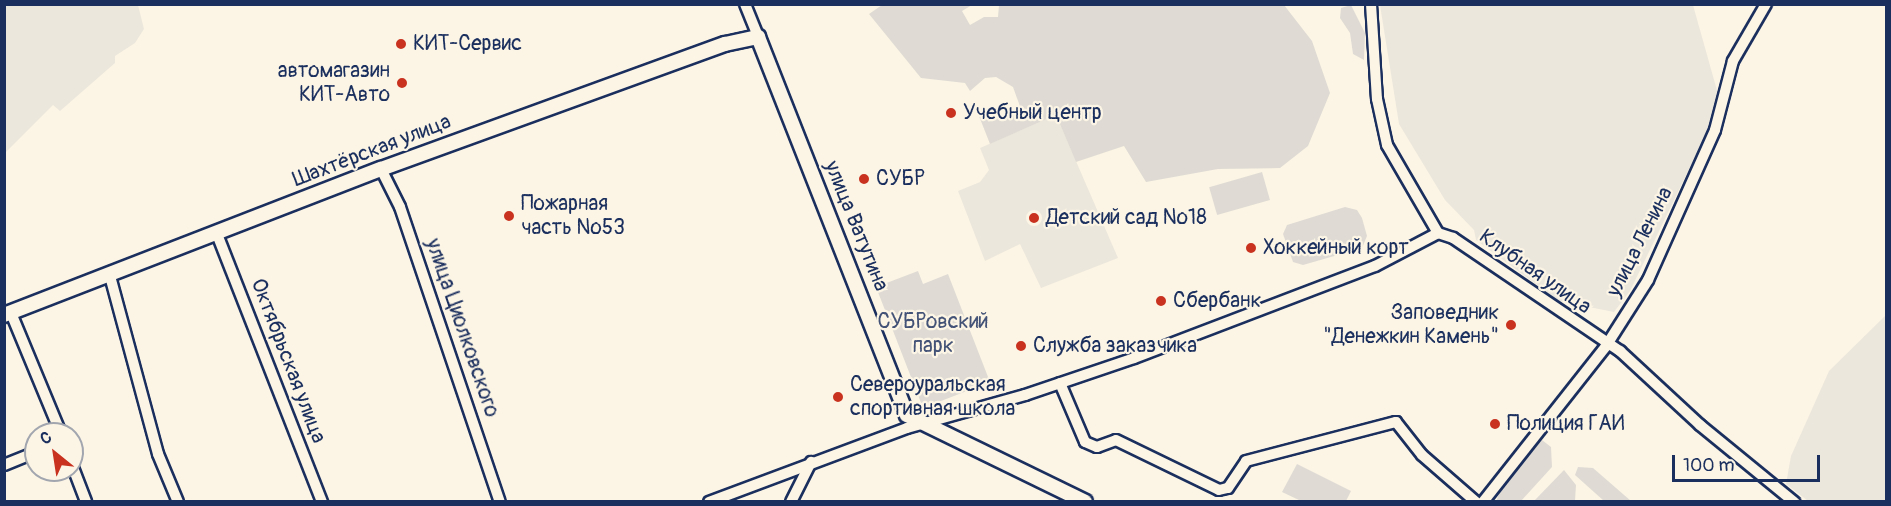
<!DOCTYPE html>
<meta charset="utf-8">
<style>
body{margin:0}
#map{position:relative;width:1891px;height:506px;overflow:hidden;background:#fcf5e5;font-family:Pangolin,sans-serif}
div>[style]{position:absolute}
.built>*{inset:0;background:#ece7dc}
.green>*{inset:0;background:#dfdbd4;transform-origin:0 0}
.roads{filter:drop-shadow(2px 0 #1b2f5e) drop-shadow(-2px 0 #1b2f5e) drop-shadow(0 2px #1b2f5e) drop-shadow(0 -2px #1b2f5e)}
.minor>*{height:10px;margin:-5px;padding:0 5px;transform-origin:5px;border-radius:5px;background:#fcf5e5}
.major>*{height:14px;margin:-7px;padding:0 7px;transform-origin:7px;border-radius:7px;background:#fcf5e5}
.dots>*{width:16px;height:16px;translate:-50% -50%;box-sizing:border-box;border:3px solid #fcf5e5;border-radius:50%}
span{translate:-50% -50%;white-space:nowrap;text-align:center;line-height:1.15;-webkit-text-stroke:4.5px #fcf5e5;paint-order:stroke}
.poi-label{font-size:21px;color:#1b2f5e}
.left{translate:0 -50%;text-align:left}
.right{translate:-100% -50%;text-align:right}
.street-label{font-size:21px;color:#1b2f5e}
.park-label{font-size:21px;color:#425176}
.frame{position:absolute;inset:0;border:6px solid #1b2f5e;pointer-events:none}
.north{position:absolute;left:24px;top:422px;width:60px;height:60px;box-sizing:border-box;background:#fcf5e5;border:2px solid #a2a6af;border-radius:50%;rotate:330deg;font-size:16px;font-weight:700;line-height:24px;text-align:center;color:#1b2f5e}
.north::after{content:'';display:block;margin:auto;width:21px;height:27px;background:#c8321e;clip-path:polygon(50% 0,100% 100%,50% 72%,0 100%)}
.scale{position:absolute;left:1672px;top:455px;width:148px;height:27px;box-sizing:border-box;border:3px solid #1b2f5e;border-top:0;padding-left:8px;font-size:18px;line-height:21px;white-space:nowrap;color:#1b2f5e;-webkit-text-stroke:4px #fcf5e5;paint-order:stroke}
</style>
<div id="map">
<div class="built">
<i style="clip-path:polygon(5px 4px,138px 5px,144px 29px,135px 43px,115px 56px,115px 63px,60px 111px,53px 105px,5px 153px)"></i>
<i style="clip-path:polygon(1380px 5px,1693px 5px,1718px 94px,1706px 134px,1630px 291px,1614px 312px,1559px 301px,1476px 240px,1474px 230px,1445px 200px,1399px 124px)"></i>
<i style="clip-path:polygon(1056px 115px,1118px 258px,1041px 288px,1020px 244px,985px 261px,958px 191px,980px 182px,989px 170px,980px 148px)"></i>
<i style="clip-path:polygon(1886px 315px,1886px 501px,1808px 501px,1786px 484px,1791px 456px,1829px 371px)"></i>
</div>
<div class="green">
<i style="clip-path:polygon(882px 5px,972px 5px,962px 11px,970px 25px,984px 17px,998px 17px,999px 5px,1284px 5px,1312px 41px,1330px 93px,1308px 146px,1280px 168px,1218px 169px,1146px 182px,1124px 146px,1076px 162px,1056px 115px,990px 144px,977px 111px,1002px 119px,1022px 112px,1013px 87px,996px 77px,985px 78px,970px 91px,965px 83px,921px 78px,869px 14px)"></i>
<i style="clip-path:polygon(1351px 5px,1365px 33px,1364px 60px,1353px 54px,1350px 33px,1340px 18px,1341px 8px)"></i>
<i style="left:1262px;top:172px;width:29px;height:55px;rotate:74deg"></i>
<i style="clip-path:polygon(1345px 207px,1357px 210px,1362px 218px,1367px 236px,1362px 248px,1303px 265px,1293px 262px,1283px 234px,1287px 225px)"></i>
<i style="clip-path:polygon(918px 271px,923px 284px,948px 274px,990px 382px,923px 408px,876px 287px)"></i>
<i style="clip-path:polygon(1542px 440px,1551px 447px,1552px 467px,1521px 501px,1496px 502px,1502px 485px)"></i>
<i style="clip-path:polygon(1297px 464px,1351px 491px,1346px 501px,1301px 501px,1282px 492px)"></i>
<i style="clip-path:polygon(1578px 467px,1593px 468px,1631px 501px,1604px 501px,1575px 475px)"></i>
<i style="clip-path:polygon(1564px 470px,1576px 485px,1575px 501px,1534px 501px)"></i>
</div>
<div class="roads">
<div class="minor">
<i style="left:745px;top:4px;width:35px;rotate:68deg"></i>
<i style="left:1371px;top:4px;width:95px;rotate:86.4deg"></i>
<i style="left:1377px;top:99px;width:47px;rotate:77.7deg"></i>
<i style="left:1387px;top:145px;width:102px;rotate:59.9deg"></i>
<i style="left:1438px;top:233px;width:16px;rotate:18deg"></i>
<i style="left:1453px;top:238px;width:202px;rotate:34.1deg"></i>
<i style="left:1620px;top:351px;width:109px;rotate:42.8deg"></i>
<i style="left:1700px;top:425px;width:122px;rotate:39.3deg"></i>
<i style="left:381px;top:169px;width:42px;rotate:63.4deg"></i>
<i style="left:400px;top:207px;width:311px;rotate:71.3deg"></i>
<i style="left:217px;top:234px;width:288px;rotate:68.6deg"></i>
<i style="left:110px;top:276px;width:184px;rotate:74.9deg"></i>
<i style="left:158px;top:454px;width:52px;rotate:67.4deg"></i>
<i style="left:11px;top:313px;width:131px;rotate:67.5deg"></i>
<i style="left:1060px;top:383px;width:64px;rotate:67deg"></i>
<i style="left:1085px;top:442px;width:13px;rotate:23deg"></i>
<i style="left:1097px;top:447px;width:20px;rotate:-20deg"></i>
<i style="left:1116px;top:440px;width:114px;rotate:25.9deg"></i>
<i style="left:1219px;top:490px;width:9px;rotate:-13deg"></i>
<i style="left:1228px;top:488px;width:32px;rotate:-56deg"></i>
<i style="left:1246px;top:461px;width:155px;rotate:-14.6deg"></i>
<i style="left:1396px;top:422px;width:42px;rotate:51.8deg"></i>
<i style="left:1422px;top:455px;width:72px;rotate:41deg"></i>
<i style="left:4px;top:465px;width:35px;rotate:-22deg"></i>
<i style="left:72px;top:465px;width:40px;rotate:69deg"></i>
<i style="left:709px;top:502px;width:211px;rotate:-20.5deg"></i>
<i style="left:907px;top:428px;width:123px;rotate:-15.6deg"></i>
<i style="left:1025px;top:395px;width:115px;rotate:-18.7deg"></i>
<i style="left:1134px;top:358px;width:258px;rotate:-20.9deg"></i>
<i style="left:1375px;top:266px;width:71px;rotate:-27.6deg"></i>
<i style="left:791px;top:502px;width:45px;rotate:-63.4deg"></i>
<i style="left:1483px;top:502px;width:199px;rotate:-51.7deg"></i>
<i style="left:1606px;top:346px;width:78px;rotate:-57.5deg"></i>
<i style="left:1648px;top:280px;width:164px;rotate:-65.9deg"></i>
<i style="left:1715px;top:130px;width:71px;rotate:-75.4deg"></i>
<i style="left:1733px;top:61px;width:66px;rotate:-59.9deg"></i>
</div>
<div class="major">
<i style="left:4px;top:315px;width:404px;rotate:-21.2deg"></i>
<i style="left:381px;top:169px;width:366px;rotate:-20deg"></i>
<i style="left:725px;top:44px;width:34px;rotate:-12deg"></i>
<i style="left:758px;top:37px;width:406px;rotate:68.5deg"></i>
<i style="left:907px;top:415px;width:198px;rotate:26deg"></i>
</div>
</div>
<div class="dots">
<i style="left:401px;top:44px;background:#c8321e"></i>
<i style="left:402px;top:83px;background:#c8321e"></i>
<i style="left:951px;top:113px;background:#c8321e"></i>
<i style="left:864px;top:179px;background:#c8321e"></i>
<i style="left:509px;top:216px;background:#c8321e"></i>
<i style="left:1034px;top:218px;background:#c8321e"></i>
<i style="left:1251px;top:248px;background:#c8321e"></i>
<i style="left:1161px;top:301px;background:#c8321e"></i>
<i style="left:1511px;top:325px;background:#c8321e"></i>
<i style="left:1021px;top:346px;background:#c8321e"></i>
<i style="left:838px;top:397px;background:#c8321e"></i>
<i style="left:1495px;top:424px;background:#c8321e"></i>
</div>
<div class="poi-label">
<span class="left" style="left:413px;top:44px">КИТ-Сервис</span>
<span class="right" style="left:390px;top:83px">автомагазин<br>КИТ-Авто</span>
<span class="left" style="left:963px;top:113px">Учебный центр</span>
<span class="left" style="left:876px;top:179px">СУБР</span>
<span class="left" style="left:521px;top:216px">Пожарная<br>часть №53</span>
<span class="left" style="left:1046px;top:218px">Детский сад №18</span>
<span class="left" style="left:1263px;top:248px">Хоккейный корт</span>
<span class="left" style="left:1173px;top:301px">Сбербанк</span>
<span class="right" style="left:1499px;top:325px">Заповедник<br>"Денежкин Камень"</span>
<span class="left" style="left:1033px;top:346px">Служба заказчика</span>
<span class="left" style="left:850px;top:397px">Североуральская<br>спортивная школа</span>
<span class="left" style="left:1507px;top:424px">Полиция ГАИ</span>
</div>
<div class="street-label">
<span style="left:372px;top:151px;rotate:-21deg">Шахтёрская улица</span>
<span style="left:856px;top:226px;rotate:68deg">улица Ватутина</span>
<span style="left:1640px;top:242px;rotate:-63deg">улица Ленина</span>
<span style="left:1535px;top:272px;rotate:35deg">Клубная улица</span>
<span style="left:462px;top:328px;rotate:71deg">улица Циолковского</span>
<span style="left:288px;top:361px;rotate:69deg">Октябрьская улица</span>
</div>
<div class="park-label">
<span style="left:933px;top:334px">СУБРовский<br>парк</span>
</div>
<div class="frame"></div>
<div class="north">С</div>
<div class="scale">100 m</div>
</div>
